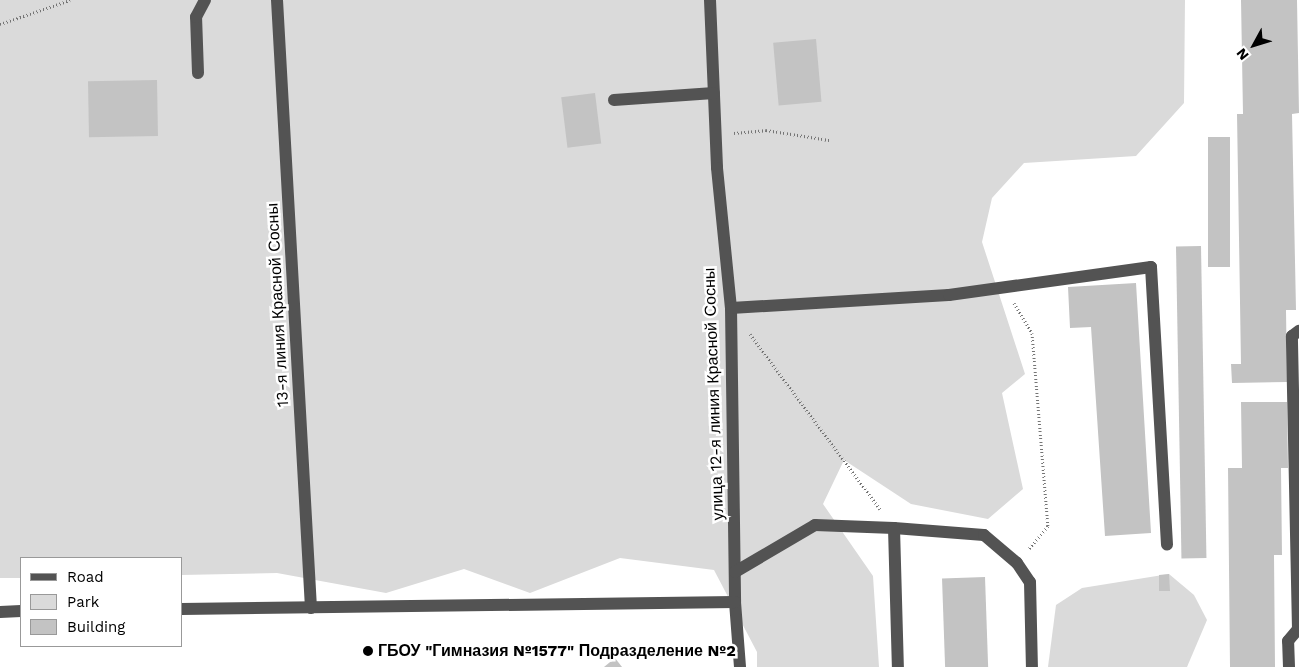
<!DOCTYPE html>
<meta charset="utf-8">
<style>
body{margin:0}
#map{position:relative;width:1299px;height:667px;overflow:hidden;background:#fff;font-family:"Work Sans",sans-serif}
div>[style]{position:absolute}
.green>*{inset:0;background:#dadada}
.building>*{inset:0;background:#c3c3c3;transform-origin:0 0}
.path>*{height:3px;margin-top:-1.5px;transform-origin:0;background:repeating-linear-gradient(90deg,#757575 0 1px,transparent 0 3.5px)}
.minor>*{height:12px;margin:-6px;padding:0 6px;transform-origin:6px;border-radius:6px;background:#535353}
.dots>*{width:14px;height:14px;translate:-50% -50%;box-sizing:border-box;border:2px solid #fff;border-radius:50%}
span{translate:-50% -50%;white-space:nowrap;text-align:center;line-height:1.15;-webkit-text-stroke:5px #fff;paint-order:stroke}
.street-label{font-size:16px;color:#000}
.poi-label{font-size:16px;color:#000;font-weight:700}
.left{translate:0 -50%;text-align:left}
.legend{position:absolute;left:20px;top:557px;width:162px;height:90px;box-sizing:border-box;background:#fff;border:1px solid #999;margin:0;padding:6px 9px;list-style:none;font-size:15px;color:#000}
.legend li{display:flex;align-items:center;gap:10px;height:25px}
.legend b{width:25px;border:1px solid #999}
.north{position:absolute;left:1229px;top:20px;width:50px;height:50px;-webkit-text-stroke:4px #fff;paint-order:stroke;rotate:231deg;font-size:14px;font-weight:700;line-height:20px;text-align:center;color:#000}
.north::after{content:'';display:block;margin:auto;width:18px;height:22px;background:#000;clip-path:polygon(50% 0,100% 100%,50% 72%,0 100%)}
</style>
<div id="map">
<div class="green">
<i style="clip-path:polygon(0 0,1185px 0,1184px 103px,1136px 156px,1024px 163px,992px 198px,982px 242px,1025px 374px,1002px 393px,1023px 489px,988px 519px,911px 504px,844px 460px,823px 504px,873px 576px,879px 667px,757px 667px,757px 652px,714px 570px,620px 558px,530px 593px,464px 569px,386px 593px,277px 573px,181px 575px,181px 558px,21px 558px,21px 578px,0 578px)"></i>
<i style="clip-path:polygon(1169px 574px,1194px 595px,1207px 620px,1187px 667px,1048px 667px,1056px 605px,1082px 588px)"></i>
</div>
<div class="building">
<i style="clip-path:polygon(1241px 0,1297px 0,1299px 113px,1292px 114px,1296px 310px,1286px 310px,1287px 382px,1232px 383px,1231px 364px,1241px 364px,1237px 114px,1243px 114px)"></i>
<i style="left:816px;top:39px;width:63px;height:43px;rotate:85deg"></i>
<i style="left:157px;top:80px;width:56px;height:69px;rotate:89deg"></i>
<i style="left:595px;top:93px;width:51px;height:34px;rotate:83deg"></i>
<i style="left:1208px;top:137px;width:22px;height:130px"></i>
<i style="left:1201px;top:246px;width:312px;height:25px;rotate:89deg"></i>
<i style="clip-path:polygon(1136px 283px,1151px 533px,1105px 536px,1091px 327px,1070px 328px,1068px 287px)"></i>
<i style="clip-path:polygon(1241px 402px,1287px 402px,1288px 468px,1281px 468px,1282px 555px,1274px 555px,1275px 667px,1230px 667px,1228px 468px,1242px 468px)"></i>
<i style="clip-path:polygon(1169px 574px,1170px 591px,1159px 591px,1159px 575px)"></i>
<i style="left:985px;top:577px;width:90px;height:43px;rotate:88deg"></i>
<i style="clip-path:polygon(615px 658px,622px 667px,604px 667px)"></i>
</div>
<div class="path">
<i style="left:0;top:24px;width:74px;rotate:-18.9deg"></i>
<i style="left:734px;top:133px;width:32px;rotate:-5deg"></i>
<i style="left:766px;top:130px;width:64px;rotate:9deg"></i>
<i style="left:1014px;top:303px;width:35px;rotate:59deg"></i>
<i style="left:1032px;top:333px;width:194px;rotate:85.3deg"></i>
<i style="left:1048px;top:526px;width:30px;rotate:130deg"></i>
<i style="left:750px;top:334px;width:218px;rotate:53.4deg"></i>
</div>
<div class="minor">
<i style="left:277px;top:0;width:609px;rotate:86.8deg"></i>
<i style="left:710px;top:0;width:168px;rotate:87.6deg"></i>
<i style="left:717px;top:168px;width:141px;rotate:84.3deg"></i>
<i style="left:731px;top:308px;width:294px;rotate:89.2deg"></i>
<i style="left:735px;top:602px;width:65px;rotate:85.6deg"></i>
<i style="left:198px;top:73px;width:56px;rotate:-92deg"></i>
<i style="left:196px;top:17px;width:19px;rotate:-62deg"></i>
<i style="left:614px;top:100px;width:100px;rotate:-4deg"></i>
<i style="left:731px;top:308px;width:218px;rotate:-3.4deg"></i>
<i style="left:949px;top:295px;width:204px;rotate:-7.9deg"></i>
<i style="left:1151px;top:267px;width:278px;rotate:86.7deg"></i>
<i style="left:894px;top:528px;width:90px;rotate:4.4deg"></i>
<i style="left:984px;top:535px;width:43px;rotate:40.3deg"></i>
<i style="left:1017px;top:563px;width:23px;rotate:56deg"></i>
<i style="left:1030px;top:582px;width:85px;rotate:88.7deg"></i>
<i style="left:735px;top:572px;width:93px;rotate:-30.4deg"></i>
<i style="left:815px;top:525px;width:79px;rotate:2.2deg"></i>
<i style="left:894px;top:528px;width:139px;rotate:88.4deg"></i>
<i style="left:181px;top:609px;width:554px;rotate:-0.72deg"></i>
<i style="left:0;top:612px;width:21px;rotate:-3deg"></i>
<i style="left:1289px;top:667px;width:26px;rotate:-92deg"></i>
<i style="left:1288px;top:641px;width:16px;rotate:-50deg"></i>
<i style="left:1298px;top:629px;width:293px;rotate:-91.2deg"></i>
<i style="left:1292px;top:336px;width:9px;rotate:-36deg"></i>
</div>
<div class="dots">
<i style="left:368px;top:651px;background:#000"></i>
</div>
<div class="street-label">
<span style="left:278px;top:305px;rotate:-93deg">13-я линия Красной Сосны</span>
<span style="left:714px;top:394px;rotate:-92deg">улица 12-я линия Красной Сосны</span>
</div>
<div class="poi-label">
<span class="left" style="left:378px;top:651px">ГБОУ "Гимназия №1577" Подразделение №2</span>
</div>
<ul class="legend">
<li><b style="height:6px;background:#535353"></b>Road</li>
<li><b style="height:14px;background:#dadada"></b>Park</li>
<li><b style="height:14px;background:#c3c3c3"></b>Building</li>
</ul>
<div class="north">N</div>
</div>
